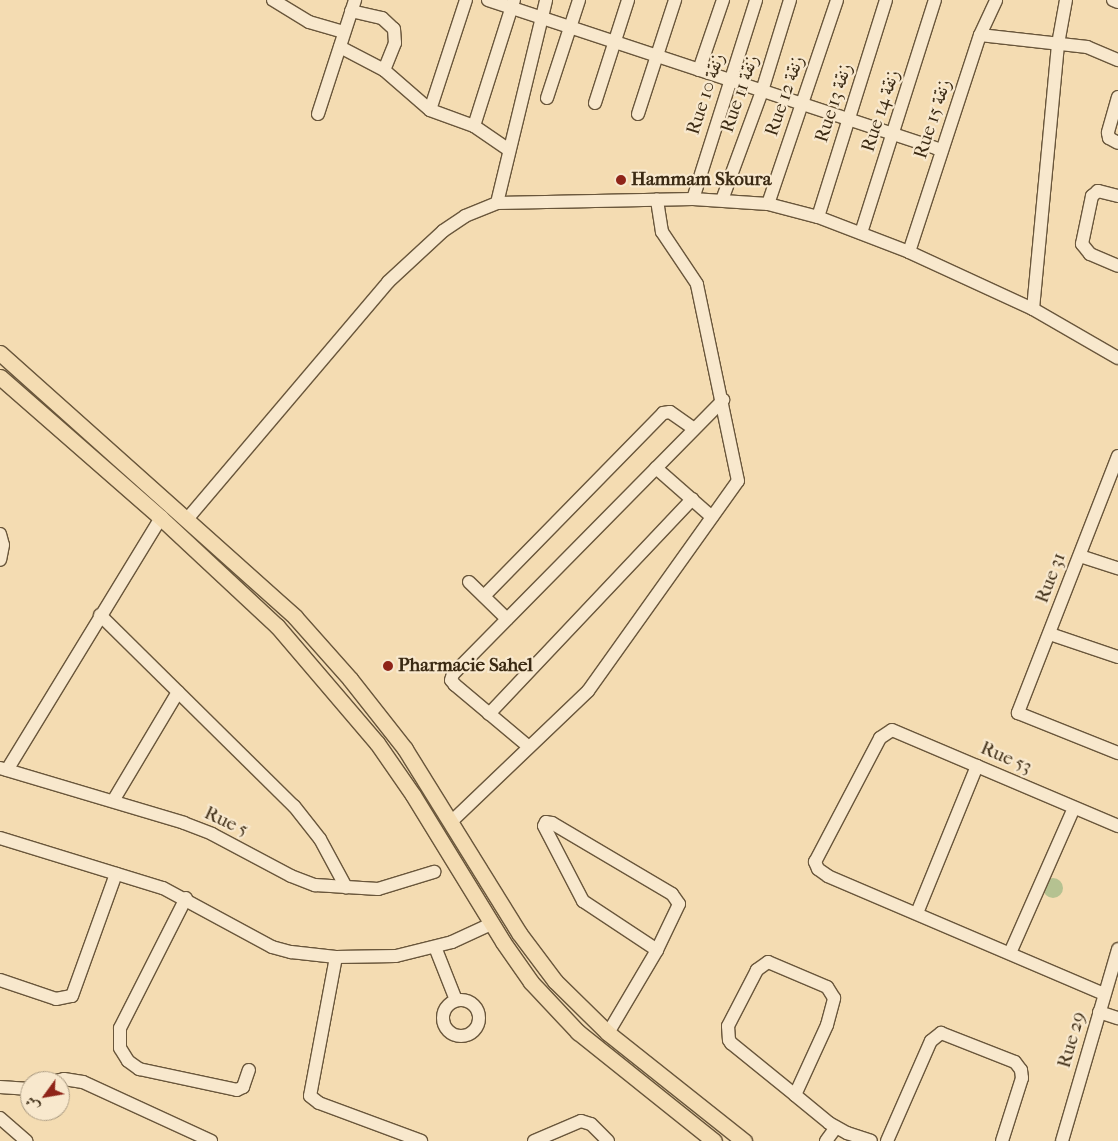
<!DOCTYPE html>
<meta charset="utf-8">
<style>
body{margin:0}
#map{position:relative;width:1118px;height:1141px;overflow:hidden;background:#f4dcb2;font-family:"IM FELL French Canon",Amiri,serif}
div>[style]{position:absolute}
.green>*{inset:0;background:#b5c291}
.round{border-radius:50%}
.roads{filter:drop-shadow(1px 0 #69563b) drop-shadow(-1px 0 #69563b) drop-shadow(0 1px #69563b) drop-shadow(0 -1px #69563b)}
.minor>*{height:12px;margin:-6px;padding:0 6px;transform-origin:6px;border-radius:6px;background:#f8e8cd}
.minor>.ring{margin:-6px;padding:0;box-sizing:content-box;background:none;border:12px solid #f8e8cd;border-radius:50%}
.major>*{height:15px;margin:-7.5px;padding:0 7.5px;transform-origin:7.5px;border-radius:7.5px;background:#f4dcb2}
.dots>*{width:14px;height:14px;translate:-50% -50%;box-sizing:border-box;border:2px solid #f8e8cd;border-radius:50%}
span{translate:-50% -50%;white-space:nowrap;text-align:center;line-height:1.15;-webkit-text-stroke:4.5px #f8e8cd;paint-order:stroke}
.street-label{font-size:19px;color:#3b2a13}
.poi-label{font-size:19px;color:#3b2a13;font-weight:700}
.left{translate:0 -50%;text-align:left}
.north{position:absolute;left:20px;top:1071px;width:50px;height:50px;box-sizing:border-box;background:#f8e8cd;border:1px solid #ac9c83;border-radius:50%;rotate:238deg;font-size:14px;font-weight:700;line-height:20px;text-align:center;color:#3b2a13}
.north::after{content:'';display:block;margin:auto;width:18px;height:22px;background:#8f2418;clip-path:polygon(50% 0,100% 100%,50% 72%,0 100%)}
</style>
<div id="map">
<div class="green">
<i class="round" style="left:1043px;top:878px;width:20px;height:20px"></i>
</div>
<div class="roads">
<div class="minor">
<i style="left:273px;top:0;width:42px;rotate:31.4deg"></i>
<i style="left:309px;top:22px;width:36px;rotate:16deg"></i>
<i style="left:488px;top:0;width:478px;rotate:18.3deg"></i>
<i style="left:1113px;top:0;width:5px;rotate:22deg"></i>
<i style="left:351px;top:11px;width:32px;rotate:13deg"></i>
<i style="left:382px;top:18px;width:16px;rotate:43deg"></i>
<i style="left:394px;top:29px;width:14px;rotate:86deg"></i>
<i style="left:395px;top:43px;width:29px;rotate:112deg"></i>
<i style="left:980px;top:35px;width:108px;rotate:6.4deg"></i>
<i style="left:1087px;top:47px;width:34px;rotate:23deg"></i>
<i style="left:340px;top:47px;width:50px;rotate:27.6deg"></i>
<i style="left:384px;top:70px;width:61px;rotate:41deg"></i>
<i style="left:430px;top:110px;width:47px;rotate:20deg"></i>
<i style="left:474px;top:126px;width:42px;rotate:34.4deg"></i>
<i style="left:699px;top:70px;width:74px;rotate:-71.1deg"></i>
<i style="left:1118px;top:97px;width:37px;rotate:106deg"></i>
<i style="left:1108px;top:133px;width:5px;rotate:79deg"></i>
<i style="left:1109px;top:138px;width:10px;rotate:29deg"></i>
<i style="left:547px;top:98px;width:103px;rotate:-71.9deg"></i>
<i style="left:595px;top:103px;width:108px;rotate:-72.2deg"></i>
<i style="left:430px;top:110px;width:116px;rotate:-71.9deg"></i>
<i style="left:318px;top:114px;width:120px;rotate:-72deg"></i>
<i style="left:638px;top:114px;width:120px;rotate:-72deg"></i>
<i style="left:474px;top:126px;width:132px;rotate:-72.4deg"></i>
<i style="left:1118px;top:196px;width:21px;rotate:-166deg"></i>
<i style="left:1098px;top:191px;width:8px;rotate:140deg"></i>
<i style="left:1092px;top:196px;width:49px;rotate:101.8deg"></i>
<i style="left:1082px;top:244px;width:13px;rotate:51deg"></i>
<i style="left:1090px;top:254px;width:30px;rotate:23deg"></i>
<i style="left:693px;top:199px;width:209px;rotate:-72.4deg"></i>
<i style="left:722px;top:200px;width:116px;rotate:-69.8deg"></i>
<i style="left:762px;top:91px;width:95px;rotate:-72.9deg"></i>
<i style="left:497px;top:203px;width:209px;rotate:-76.4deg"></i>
<i style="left:768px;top:204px;width:215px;rotate:-71.3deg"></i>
<i style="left:818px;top:217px;width:227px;rotate:-72.6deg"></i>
<i style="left:861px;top:233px;width:244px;rotate:-72.4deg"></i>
<i style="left:909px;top:252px;width:228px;rotate:-71.9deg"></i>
<i style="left:980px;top:35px;width:38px;rotate:-65deg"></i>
<i style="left:1033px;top:309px;width:266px;rotate:-84.6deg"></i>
<i style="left:1058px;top:44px;width:45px;rotate:-79.7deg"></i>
<i style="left:1118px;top:456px;width:276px;rotate:111.3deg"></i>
<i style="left:1018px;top:713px;width:108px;rotate:21.8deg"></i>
<i style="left:656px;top:468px;width:74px;rotate:41.2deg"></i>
<i style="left:188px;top:518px;width:309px;rotate:-49.7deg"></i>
<i style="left:388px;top:282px;width:75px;rotate:-42.8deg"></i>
<i style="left:443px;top:231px;width:27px;rotate:-34deg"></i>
<i style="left:465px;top:216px;width:35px;rotate:-22deg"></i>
<i style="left:497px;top:203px;width:196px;rotate:-1.2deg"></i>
<i style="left:693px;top:199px;width:75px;rotate:3.8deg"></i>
<i style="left:768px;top:204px;width:52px;rotate:14.6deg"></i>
<i style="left:818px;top:217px;width:97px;rotate:21deg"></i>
<i style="left:909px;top:252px;width:136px;rotate:24.7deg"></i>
<i style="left:1033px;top:309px;width:98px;rotate:30deg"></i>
<i style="left:0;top:534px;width:11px;rotate:75deg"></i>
<i style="left:3px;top:545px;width:15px;rotate:101deg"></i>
<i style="left:1080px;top:556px;width:40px;rotate:18deg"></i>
<i style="left:469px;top:582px;width:53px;rotate:44.2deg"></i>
<i style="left:484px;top:596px;width:256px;rotate:-45.6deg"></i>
<i style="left:663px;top:413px;width:7px;rotate:-8deg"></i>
<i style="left:670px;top:412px;width:29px;rotate:35deg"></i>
<i style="left:100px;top:615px;width:272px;rotate:44.6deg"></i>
<i style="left:294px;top:806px;width:42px;rotate:51.8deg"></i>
<i style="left:320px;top:839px;width:55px;rotate:61.6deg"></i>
<i style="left:1050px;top:634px;width:72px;rotate:18.7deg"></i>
<i style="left:489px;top:714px;width:296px;rotate:-46.6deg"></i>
<i style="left:529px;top:747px;width:97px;rotate:-140deg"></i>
<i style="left:455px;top:685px;width:6px;rotate:-129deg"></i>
<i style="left:451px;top:680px;width:6px;rotate:-72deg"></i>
<i style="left:453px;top:674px;width:385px;rotate:-45.4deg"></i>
<i style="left:0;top:768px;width:192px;rotate:16.6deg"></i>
<i style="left:184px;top:823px;width:30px;rotate:21deg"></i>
<i style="left:212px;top:834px;width:89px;rotate:28deg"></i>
<i style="left:291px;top:876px;width:26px;rotate:21deg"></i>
<i style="left:315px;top:885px;width:63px;rotate:3.6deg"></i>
<i style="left:378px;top:889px;width:59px;rotate:-16.9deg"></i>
<i style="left:7px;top:770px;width:295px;rotate:-58.6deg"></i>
<i style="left:113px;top:801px;width:127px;rotate:-59.2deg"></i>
<i style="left:452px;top:821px;width:188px;rotate:-43.7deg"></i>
<i style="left:588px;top:691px;width:258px;rotate:-54.5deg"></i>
<i style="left:738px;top:481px;width:201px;rotate:-101.8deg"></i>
<i style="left:697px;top:284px;width:63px;rotate:-123.9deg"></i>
<i style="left:662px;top:232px;width:33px;rotate:-99deg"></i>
<i style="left:0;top:838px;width:170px;rotate:17.1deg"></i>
<i style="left:163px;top:888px;width:124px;rotate:28.4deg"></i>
<i style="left:272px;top:947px;width:20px;rotate:15deg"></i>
<i style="left:291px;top:952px;width:45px;rotate:6.3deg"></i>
<i style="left:336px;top:957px;width:60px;rotate:-1deg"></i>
<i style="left:396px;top:956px;width:58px;rotate:-14deg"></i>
<i style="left:452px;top:942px;width:43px;rotate:-24.8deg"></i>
<i style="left:186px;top:898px;width:146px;rotate:116.9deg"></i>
<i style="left:120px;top:1028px;width:20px;rotate:90deg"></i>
<i style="left:120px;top:1048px;width:15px;rotate:58deg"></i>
<i style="left:128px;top:1061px;width:14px;rotate:36deg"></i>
<i style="left:139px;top:1069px;width:100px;rotate:12.1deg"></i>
<i style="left:237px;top:1090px;width:7px;rotate:-27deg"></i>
<i style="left:243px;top:1087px;width:18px;rotate:-71deg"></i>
<i style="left:917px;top:913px;width:159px;rotate:-67.8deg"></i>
<i style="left:435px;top:947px;width:57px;rotate:68.4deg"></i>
<i style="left:1010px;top:953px;width:158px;rotate:-66.2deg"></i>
<i style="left:336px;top:957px;width:141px;rotate:100.6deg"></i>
<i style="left:310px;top:1096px;width:11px;rotate:38deg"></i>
<i style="left:319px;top:1103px;width:109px;rotate:20.4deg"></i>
<i style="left:0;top:980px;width:59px;rotate:18.7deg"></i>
<i style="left:56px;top:999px;width:16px;rotate:-11deg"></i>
<i style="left:72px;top:996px;width:130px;rotate:-70.2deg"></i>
<i style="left:1104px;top:994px;width:300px;rotate:-156.9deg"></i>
<i style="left:828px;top:876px;width:12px;rotate:-145deg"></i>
<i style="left:818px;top:869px;width:8px;rotate:-113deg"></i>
<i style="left:815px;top:862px;width:140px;rotate:-62.3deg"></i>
<i style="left:880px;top:738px;width:14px;rotate:-34deg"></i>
<i style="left:892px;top:730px;width:246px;rotate:23deg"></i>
<i class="ring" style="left:443px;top:1000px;width:24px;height:24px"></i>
<i style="left:1099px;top:1012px;width:20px;rotate:18deg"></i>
<i style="left:608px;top:1033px;width:96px;rotate:-59.4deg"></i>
<i style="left:657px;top:950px;width:51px;rotate:-64.4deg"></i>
<i style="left:679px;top:904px;width:12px;rotate:-125deg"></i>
<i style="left:672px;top:894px;width:139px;rotate:-149.4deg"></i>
<i style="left:552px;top:823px;width:6px;rotate:-171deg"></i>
<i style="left:546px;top:822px;width:4px;rotate:117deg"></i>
<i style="left:544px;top:826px;width:85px;rotate:62.5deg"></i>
<i style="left:583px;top:901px;width:89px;rotate:33.5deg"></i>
<i style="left:55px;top:1081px;width:9px;rotate:-13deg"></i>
<i style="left:64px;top:1079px;width:19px;rotate:9deg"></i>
<i style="left:83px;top:1082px;width:141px;rotate:24.7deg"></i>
<i style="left:0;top:1087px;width:30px;rotate:4deg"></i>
<i style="left:795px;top:1095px;width:77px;rotate:-65.4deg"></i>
<i style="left:827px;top:1025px;width:28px;rotate:-75deg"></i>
<i style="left:834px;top:998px;width:13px;rotate:-122deg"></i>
<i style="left:827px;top:987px;width:64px;rotate:-157deg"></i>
<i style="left:768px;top:962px;width:14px;rotate:144deg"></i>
<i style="left:757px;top:970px;width:63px;rotate:117.4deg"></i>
<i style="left:728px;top:1026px;width:14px;rotate:86deg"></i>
<i style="left:729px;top:1040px;width:4px;rotate:56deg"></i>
<i style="left:731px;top:1043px;width:82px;rotate:39.1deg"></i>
<i style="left:795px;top:1095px;width:44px;rotate:39.5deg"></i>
<i style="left:829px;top:1123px;width:21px;rotate:29deg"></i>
<i style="left:847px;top:1133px;width:25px;rotate:18deg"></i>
<i style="left:0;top:1118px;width:35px;rotate:41deg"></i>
<i style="left:534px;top:1141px;width:51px;rotate:-23.1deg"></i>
<i style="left:581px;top:1121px;width:10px;rotate:17deg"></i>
<i style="left:591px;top:1124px;width:24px;rotate:45deg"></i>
<i style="left:826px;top:1141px;width:17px;rotate:-54deg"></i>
<i style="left:887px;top:1141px;width:109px;rotate:-66.3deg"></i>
<i style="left:931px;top:1041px;width:13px;rotate:-39deg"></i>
<i style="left:941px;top:1033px;width:79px;rotate:21.4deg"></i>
<i style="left:1015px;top:1062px;width:10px;rotate:53deg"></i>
<i style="left:1021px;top:1070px;width:8px;rotate:83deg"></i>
<i style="left:1022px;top:1078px;width:66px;rotate:107.6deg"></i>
<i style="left:1062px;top:1141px;width:200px;rotate:-73.7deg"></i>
</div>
<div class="major">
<i style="left:0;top:353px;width:396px;rotate:41.8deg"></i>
<i style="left:295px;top:617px;width:83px;rotate:48.4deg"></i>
<i style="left:350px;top:679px;width:89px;rotate:51.8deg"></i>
<i style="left:405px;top:749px;width:216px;rotate:58.2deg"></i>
<i style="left:519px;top:933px;width:60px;rotate:53.1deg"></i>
<i style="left:555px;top:981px;width:74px;rotate:44.5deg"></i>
<i style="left:608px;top:1033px;width:174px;rotate:38.5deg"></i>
<i style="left:0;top:377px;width:214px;rotate:41.2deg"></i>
<i style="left:161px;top:518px;width:158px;rotate:43deg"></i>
<i style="left:277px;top:626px;width:154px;rotate:49.5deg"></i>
<i style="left:377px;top:743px;width:63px;rotate:55.3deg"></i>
<i style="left:413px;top:795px;width:172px;rotate:58.5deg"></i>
<i style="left:503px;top:942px;width:49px;rotate:55deg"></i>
<i style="left:531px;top:982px;width:69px;rotate:46.8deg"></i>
<i style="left:578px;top:1032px;width:174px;rotate:38.7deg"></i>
</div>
</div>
<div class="dots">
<i style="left:621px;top:180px;background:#8f2418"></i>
<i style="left:388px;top:666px;background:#8f2418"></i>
</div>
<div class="street-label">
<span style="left:706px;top:94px;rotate:-72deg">Rue 10 زنقة</span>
<span style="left:740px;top:94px;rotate:-71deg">Rue 11 زنقة</span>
<span style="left:785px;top:96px;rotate:-71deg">Rue 12 زنقة</span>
<span style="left:834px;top:103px;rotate:-72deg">Rue 13 زنقة</span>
<span style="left:881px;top:111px;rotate:-72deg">Rue 14 زنقة</span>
<span style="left:933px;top:119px;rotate:-72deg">Rue 15 زنقة</span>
<span style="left:1051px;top:578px;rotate:-69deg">Rue 31</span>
<span style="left:1006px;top:758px;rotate:23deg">Rue 53</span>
<span style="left:226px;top:822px;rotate:25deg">Rue 5</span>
<span style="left:1072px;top:1040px;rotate:-74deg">Rue 29</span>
</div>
<div class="poi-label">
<span class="left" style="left:631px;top:180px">Hammam Skoura</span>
<span class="left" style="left:398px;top:666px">Pharmacie Sahel</span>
</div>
<div class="north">ش</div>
</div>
